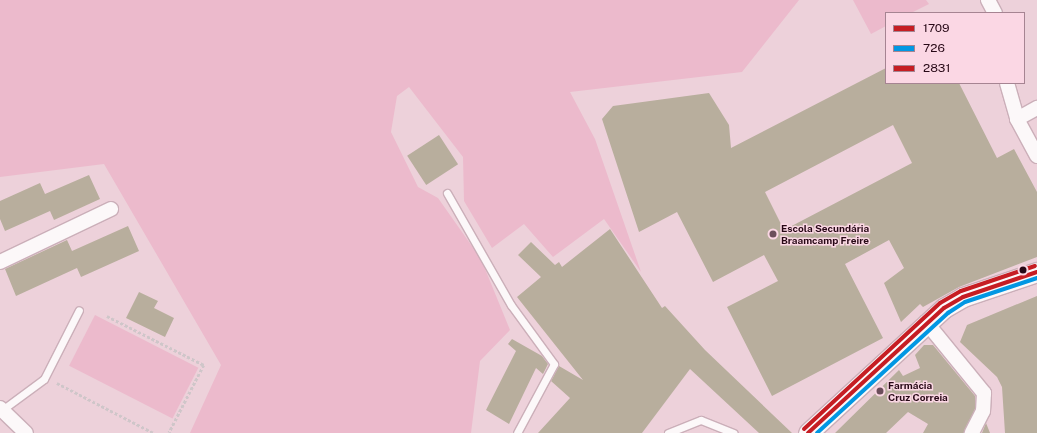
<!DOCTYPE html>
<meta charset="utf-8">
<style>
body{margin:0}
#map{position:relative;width:1037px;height:433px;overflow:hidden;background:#edd1da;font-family:"Public Sans",sans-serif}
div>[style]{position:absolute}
.green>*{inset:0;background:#ecbacc;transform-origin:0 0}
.building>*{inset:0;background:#b8ae9d;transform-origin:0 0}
.path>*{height:2.5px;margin-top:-1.25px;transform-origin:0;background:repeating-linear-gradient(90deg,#cfc6c9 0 3px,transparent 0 5px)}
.roads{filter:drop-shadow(1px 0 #cbafb9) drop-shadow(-1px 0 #cbafb9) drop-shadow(0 1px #cbafb9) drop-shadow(0 -1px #cbafb9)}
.service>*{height:7px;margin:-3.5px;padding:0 3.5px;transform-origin:3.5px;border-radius:3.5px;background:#fcf8f9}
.minor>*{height:14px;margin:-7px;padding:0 7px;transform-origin:7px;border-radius:7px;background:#fcf8f9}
.secondary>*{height:19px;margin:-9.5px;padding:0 9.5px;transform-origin:9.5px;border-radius:9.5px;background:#fcf8f9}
.bus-1>*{height:4px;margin:-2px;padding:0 2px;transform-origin:2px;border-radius:2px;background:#c61d23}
.bus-2>*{height:4px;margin:-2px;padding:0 2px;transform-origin:2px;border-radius:2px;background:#0297e3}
.bus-3>*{height:4px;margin:-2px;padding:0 2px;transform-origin:2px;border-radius:2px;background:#c61d23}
.dots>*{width:11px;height:11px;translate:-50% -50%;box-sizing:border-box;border:2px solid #fbd7e4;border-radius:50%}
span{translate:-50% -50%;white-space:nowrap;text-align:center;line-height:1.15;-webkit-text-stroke:3px #fbd7e4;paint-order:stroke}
.poi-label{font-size:10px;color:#270816;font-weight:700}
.left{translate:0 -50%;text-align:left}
.legend{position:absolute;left:885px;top:12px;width:140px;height:72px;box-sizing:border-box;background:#fbd7e4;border:1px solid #a68492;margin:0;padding:5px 7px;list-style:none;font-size:12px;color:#270816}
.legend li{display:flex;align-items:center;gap:8px;height:20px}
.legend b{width:20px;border:1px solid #a68492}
</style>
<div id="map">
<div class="green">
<i style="clip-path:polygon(0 0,799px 0,742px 72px,570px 92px,595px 139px,641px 272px,604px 219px,553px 257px,524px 224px,492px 248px,464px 201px,463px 157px,409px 87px,397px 96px,391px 132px,418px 187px,438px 198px,481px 259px,510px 330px,480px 361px,471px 433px,190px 433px,221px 365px,104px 164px,0 177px)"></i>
<i style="clip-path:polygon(853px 0,926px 0,929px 4px,911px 13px,886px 13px,886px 26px,871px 34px)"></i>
<i style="left:95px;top:315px;width:116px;height:57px;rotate:27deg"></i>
</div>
<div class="building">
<i style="clip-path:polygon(evenodd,886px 68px,886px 83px,959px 83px,997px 158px,1014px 149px,1037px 192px,1037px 257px,959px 287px,923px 307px,920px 304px,901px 322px,884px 283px,904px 268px,889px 240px,845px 264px,883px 338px,772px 396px,727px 307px,778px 281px,764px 255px,713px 282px,677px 212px,639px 232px,602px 119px,613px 106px,709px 93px,729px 125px,731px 148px,886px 68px,893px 125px,912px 163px,784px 230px,765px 192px,893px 125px)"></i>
<i style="left:439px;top:135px;width:35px;height:38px;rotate:57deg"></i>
<i style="clip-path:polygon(89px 175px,100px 199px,54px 220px,50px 211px,5px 231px,0 219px,0 201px,40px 183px,45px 194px)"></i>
<i style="clip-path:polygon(128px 226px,139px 251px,81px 277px,77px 268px,16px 296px,5px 269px,67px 240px,72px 251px)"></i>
<i style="clip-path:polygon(610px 229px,662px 308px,665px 306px,705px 350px,792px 433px,759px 433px,690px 369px,642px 433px,538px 433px,570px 398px,551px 381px,559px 366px,583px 380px,517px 297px,541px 277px,518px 255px,531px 242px,555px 265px,559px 262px,562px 267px)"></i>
<i style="clip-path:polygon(139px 292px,158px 301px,154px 308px,174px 318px,165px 337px,126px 318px)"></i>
<i style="clip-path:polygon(1037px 296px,1037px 433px,1005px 433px,1002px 387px,997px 377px,960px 342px,967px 325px)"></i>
<i style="clip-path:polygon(512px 339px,542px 356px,548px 364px,543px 374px,536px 368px,509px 424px,486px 410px,516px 351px,508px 344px)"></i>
<i style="clip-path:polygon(924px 345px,933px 345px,975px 396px,975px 409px,964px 433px,923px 433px,928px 424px,908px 412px,886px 433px,835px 433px,899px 370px,903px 376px,920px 368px,915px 355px)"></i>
<i style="clip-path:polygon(986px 423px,990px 433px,982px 433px)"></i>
</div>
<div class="path">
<i style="left:107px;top:316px;width:109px;rotate:26.8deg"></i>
<i style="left:204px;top:365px;width:76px;rotate:117.2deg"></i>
<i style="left:57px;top:383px;width:109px;rotate:27.3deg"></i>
</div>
<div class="roads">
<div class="service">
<i style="left:447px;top:193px;width:129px;rotate:60.3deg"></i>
<i style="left:511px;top:305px;width:73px;rotate:53.9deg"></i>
<i style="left:554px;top:364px;width:78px;rotate:118.2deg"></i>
<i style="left:2px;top:410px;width:52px;rotate:-36.4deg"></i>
<i style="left:44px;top:379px;width:77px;rotate:-63.1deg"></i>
<i style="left:668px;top:433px;width:35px;rotate:-22deg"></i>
<i style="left:701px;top:420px;width:35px;rotate:22deg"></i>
</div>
<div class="minor">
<i style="left:988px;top:0;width:15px;rotate:62deg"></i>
<i style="left:1007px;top:83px;width:37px;rotate:74deg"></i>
<i style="left:1017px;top:119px;width:42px;rotate:61.6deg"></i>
<i style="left:1017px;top:119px;width:23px;rotate:-29deg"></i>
<i style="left:0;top:262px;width:123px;rotate:-25.5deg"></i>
<i style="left:926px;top:322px;width:92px;rotate:50.8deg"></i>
<i style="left:984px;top:393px;width:18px;rotate:93deg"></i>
<i style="left:983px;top:411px;width:25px;rotate:117deg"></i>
<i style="left:0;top:408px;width:36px;rotate:44deg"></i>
</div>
<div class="secondary">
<i style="left:808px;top:433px;width:185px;rotate:-42.6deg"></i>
<i style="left:944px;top:308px;width:22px;rotate:-30deg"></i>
<i style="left:963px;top:297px;width:78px;rotate:-18.7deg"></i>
</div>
</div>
<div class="bus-1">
<i style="left:808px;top:433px;width:185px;rotate:-42.6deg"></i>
<i style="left:944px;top:308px;width:22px;rotate:-30deg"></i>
<i style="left:963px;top:297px;width:78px;rotate:-18.7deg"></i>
</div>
<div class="bus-2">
<i style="left:817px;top:433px;width:178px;rotate:-42.5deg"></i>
<i style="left:948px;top:313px;width:20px;rotate:-33deg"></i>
<i style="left:965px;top:302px;width:76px;rotate:-18.4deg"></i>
</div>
<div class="bus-3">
<i style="left:804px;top:429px;width:185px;rotate:-42.8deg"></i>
<i style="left:940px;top:303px;width:24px;rotate:-30deg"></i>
<i style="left:961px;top:291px;width:78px;rotate:-18.7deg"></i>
</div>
<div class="dots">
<i style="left:773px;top:234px;background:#6c4e5b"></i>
<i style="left:1023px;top:270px;background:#270816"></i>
<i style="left:880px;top:391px;background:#6c4e5b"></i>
</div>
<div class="poi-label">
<span class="left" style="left:781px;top:234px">Escola Secundária<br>Braamcamp Freire</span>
<span class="left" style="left:888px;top:391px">Farmácia<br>Cruz Correia</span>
</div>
<ul class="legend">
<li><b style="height:5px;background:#c61d23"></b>1709</li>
<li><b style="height:5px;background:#0297e3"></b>726</li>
<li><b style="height:5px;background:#c61d23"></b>2831</li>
</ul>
</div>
